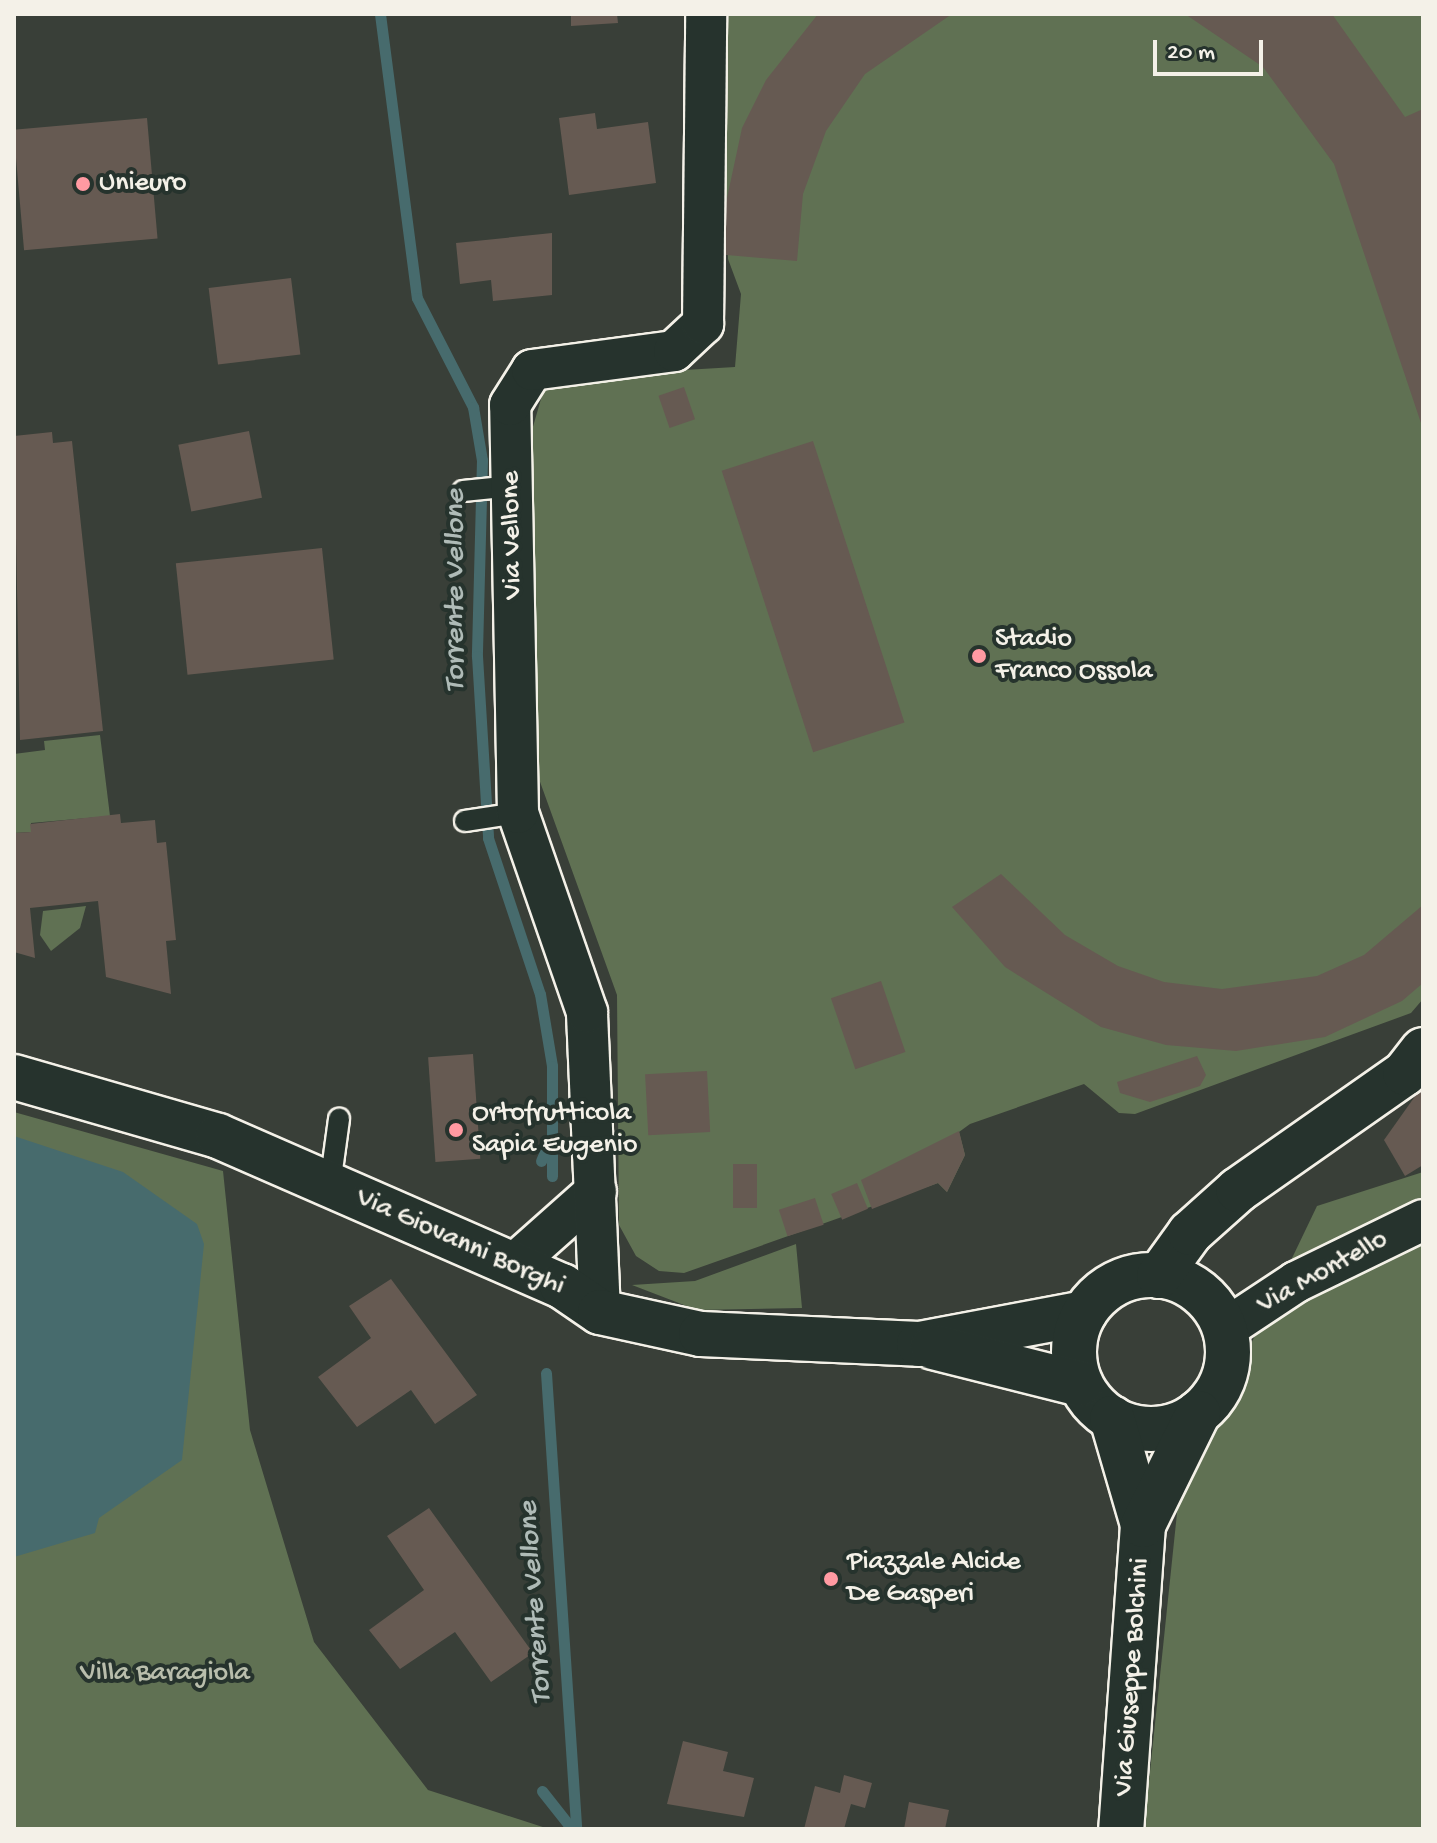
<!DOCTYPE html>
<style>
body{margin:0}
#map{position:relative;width:1437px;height:1843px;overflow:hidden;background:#393f38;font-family:"Gochi Hand",sans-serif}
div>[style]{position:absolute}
.green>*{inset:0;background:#607153}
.water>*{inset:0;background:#476b6d}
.stream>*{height:11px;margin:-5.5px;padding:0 5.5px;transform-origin:5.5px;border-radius:5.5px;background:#476b6d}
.building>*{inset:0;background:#665a52;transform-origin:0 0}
.roads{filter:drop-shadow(2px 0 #f4f1e8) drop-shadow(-2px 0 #f4f1e8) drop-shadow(0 2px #f4f1e8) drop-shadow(0 -2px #f4f1e8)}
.lane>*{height:20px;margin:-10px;padding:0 10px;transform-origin:10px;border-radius:10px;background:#26332d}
.street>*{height:40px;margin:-20px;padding:0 20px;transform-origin:20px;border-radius:20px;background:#26332d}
.secondary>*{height:44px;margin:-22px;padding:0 22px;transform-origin:22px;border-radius:22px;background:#26332d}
.secondary>.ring{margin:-22px;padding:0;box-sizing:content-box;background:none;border:44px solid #26332d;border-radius:50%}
.dots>*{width:22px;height:22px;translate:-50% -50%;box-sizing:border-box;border:4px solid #26332d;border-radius:50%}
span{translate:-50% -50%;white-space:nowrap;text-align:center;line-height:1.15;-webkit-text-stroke:8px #26332d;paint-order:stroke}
.poi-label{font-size:28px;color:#f4f1e8}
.left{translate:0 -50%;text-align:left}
.street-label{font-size:28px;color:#f4f1e8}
.park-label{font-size:28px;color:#b9beac}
.water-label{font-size:30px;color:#afbbb7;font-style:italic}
.frame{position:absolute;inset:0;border:16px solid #f4f1e8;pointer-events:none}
.scale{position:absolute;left:1153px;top:40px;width:110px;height:36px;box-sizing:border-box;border:4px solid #f4f1e8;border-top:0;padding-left:10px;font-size:24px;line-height:28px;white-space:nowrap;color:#f4f1e8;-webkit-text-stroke:6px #26332d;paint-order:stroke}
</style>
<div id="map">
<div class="green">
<i style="clip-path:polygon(721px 14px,1423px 14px,1423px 999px,1411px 1013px,1135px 1114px,1119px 1113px,1084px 1084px,970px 1124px,959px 1132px,965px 1155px,947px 1192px,938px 1183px,684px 1273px,659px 1271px,636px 1256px,619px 1225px,617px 995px,539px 779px,530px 437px,543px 392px,567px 377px,735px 367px,741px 294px,728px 259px)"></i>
<i style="clip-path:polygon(100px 735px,110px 816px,31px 823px,31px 832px,14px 833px,14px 754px,45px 750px,44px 741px)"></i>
<i style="clip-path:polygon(86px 906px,80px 928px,51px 951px,40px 935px,43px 911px)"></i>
<i style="clip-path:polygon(14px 1112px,223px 1171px,250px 1430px,314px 1642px,428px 1790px,549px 1829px,14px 1829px)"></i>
<i style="clip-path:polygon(1423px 1172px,1423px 1829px,1144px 1829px,1179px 1494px,1317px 1206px)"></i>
<i style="clip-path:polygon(796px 1244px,802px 1308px,697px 1310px,632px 1285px,695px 1281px)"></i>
</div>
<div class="water">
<i style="clip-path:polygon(14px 1136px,123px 1172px,197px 1224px,204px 1244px,182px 1460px,99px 1518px,95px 1533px,14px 1557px)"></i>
</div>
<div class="stream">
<i style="left:380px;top:14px;width:286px;rotate:82.6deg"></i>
<i style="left:417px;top:298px;width:123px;rotate:62.8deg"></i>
<i style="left:473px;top:407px;width:54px;rotate:80.4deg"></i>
<i style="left:482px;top:460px;width:196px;rotate:91.5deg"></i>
<i style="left:477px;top:656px;width:182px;rotate:86.5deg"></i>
<i style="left:488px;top:838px;width:164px;rotate:71.6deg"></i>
<i style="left:540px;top:994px;width:73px;rotate:80.5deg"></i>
<i style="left:552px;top:1066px;width:110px;rotate:90deg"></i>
<i style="left:541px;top:1161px;width:21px;rotate:-67deg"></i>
<i style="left:546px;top:1373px;width:457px;rotate:86.2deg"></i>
<i style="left:542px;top:1791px;width:48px;rotate:51.7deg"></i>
</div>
<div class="building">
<i style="clip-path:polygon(571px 14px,617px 14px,618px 23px,571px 26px)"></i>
<i style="clip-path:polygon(818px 14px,952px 14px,865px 74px,826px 131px,803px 194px,797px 261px,715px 254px,742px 128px,766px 80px)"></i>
<i style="clip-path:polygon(1185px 14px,1332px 14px,1405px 117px,1423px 109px,1423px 429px,1334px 164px,1263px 67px)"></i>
<i style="clip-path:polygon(595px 113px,597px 129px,648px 122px,656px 183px,569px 195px,559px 118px)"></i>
<i style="left:147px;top:118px;width:121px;height:134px;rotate:85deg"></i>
<i style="clip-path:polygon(552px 233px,552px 295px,493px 301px,491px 280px,460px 284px,456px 243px)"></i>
<i style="left:291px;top:278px;width:77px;height:83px;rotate:83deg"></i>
<i style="left:684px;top:387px;width:34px;height:27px;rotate:71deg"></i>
<i style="left:249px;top:431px;width:68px;height:72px;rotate:79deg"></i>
<i style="clip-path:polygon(52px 432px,53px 443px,72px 441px,103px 731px,20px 740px,14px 436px)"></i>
<i style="left:813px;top:441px;width:296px;height:96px;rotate:72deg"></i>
<i style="left:322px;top:548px;width:112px;height:147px;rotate:84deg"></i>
<i style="clip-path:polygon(120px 814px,121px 823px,155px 820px,157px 843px,166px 842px,176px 940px,166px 941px,171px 994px,106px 977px,98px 901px,30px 908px,35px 958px,14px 952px,14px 833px,31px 832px,30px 824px)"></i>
<i style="clip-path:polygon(1001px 874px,1065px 935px,1118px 966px,1164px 982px,1222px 989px,1317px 976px,1364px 955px,1423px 905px,1423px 983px,1402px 1001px,1325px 1037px,1236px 1051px,1166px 1045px,1101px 1027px,1005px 967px,952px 907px)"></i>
<i style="left:881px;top:981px;width:75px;height:53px;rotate:71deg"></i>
<i style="left:473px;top:1054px;width:105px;height:45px;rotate:86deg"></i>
<i style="clip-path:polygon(1197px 1056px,1206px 1075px,1200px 1086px,1150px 1102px,1120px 1093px,1117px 1082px)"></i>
<i style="left:707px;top:1071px;width:61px;height:62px;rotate:87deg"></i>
<i style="clip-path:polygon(1423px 1085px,1423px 1165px,1405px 1176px,1384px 1140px)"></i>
<i style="clip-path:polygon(959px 1131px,965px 1155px,947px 1192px,938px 1183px,872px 1209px,861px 1180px)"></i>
<i style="left:733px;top:1164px;width:24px;height:44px"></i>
<i style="left:857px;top:1183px;width:28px;height:28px;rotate:67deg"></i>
<i style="left:815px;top:1198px;width:28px;height:38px;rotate:72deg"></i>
<i style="clip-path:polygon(391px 1279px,477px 1395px,435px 1424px,411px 1390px,357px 1427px,318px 1377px,371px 1338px,349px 1306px)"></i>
<i style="clip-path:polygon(429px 1508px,533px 1653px,491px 1682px,455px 1632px,400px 1669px,369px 1630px,424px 1590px,387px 1536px)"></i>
<i style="clip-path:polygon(683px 1741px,728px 1752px,723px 1771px,754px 1778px,744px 1817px,667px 1804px)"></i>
<i style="clip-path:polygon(844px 1775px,872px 1783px,865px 1808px,851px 1804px,844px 1829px,804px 1829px,815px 1786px,840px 1793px)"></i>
<i style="clip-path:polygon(909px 1802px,949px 1810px,945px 1829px,904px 1829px)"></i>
</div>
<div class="roads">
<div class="lane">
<i style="left:463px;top:491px;width:50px;rotate:-5.7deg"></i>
<i style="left:465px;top:821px;width:54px;rotate:-8.6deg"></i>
<i style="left:330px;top:1185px;width:67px;rotate:-82.2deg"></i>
</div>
<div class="street">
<i style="left:513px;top:1265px;width:111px;rotate:-41.7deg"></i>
<i style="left:600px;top:1312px;width:300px;rotate:-92.5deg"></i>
<i style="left:587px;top:1012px;width:211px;rotate:-109.1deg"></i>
<i style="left:518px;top:813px;width:408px;rotate:-91.1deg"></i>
<i style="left:510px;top:405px;width:41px;rotate:-57.8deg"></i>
<i style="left:532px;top:370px;width:143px;rotate:-7.6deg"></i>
<i style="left:674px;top:351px;width:40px;rotate:-43deg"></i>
<i style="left:703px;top:324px;width:310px;rotate:-89.4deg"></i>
<i style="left:1225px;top:1329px;width:85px;rotate:-33.5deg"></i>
<i style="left:1296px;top:1282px;width:141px;rotate:-26deg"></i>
</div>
<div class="secondary">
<i style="left:14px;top:1077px;width:212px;rotate:16.1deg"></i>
<i style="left:218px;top:1136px;width:375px;rotate:23.6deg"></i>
<i style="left:562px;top:1286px;width:46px;rotate:34.4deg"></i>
<i style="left:600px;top:1312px;width:103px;rotate:12.3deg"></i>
<i style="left:701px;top:1334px;width:218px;rotate:2.6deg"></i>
<i style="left:919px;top:1344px;width:168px;rotate:-10.6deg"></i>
<i class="ring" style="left:1074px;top:1275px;width:110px;height:110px"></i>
<i style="left:1159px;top:1276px;width:53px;rotate:-54.2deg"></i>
<i style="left:1190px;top:1233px;width:64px;rotate:-41.9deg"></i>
<i style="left:1238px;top:1190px;width:204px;rotate:-35deg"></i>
<i style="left:1405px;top:1073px;width:29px;rotate:-52deg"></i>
<i style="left:933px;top:1347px;width:152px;rotate:14.1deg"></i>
<i style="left:1112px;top:1418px;width:111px;rotate:73.8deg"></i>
<i style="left:1143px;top:1525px;width:305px;rotate:94.1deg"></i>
<i style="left:1143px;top:1525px;width:125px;rotate:-63.8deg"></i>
</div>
</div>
<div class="dots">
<i style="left:83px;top:184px;background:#ff9aa2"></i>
<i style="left:979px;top:656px;background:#ff9aa2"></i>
<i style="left:456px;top:1130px;background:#ff9aa2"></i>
<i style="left:831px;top:1579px;background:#ff9aa2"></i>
</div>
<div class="poi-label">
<span class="left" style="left:99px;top:184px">Unieuro</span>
<span class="left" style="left:995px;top:656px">Stadio<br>Franco Ossola</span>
<span class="left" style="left:472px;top:1130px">Ortofrutticola<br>Sapia Eugenio</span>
<span class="left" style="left:847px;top:1579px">Piazzale Alcide<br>De Gasperi</span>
</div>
<div class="street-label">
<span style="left:513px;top:535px;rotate:-91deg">Via Vellone</span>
<span style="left:460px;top:1243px;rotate:24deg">Via Giovanni Borghi</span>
<span style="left:1323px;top:1273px;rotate:-29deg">Via Montello</span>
<span style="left:1133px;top:1677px;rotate:-86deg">Via Giuseppe Bolchini</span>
</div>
<div class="park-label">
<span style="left:165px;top:1674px">Villa Baragiola</span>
</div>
<div class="water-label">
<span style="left:457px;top:591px;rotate:-90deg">Torrente Vellone</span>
<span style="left:537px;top:1603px;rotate:-94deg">Torrente Vellone</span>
</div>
<div class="frame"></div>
<div class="scale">20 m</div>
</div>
